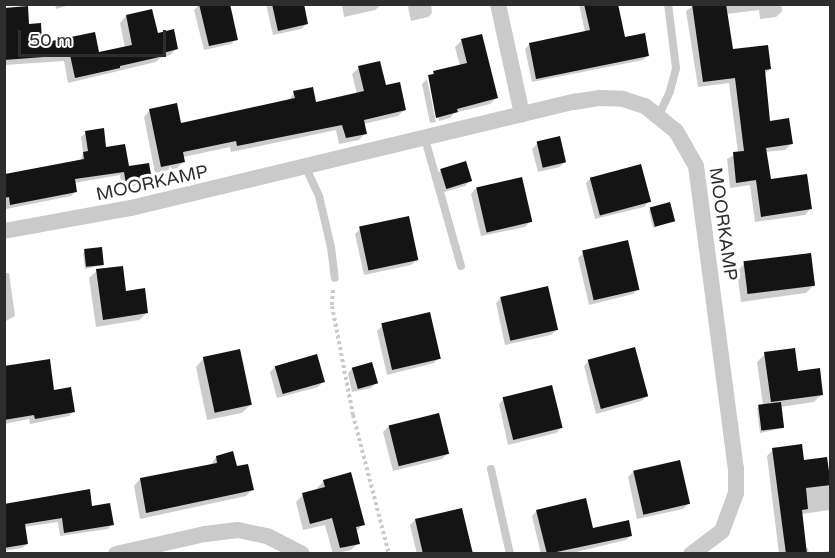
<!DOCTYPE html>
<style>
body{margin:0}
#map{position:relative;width:835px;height:558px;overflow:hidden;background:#fff;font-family:"Varela Round",sans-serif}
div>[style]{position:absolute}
.shadow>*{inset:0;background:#0003}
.building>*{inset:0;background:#141414;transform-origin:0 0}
.path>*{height:4px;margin-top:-2px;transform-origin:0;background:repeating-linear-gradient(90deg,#cacaca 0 3px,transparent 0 6px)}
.lane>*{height:8px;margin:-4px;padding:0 4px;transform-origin:4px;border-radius:4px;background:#cacaca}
.street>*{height:16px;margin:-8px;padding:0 8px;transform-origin:8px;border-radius:8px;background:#cacaca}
span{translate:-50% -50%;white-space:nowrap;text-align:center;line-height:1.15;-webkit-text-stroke:6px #fff;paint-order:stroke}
.street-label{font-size:18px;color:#2d2d2d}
.frame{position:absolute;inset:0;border:6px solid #2d2d2d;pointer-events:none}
.scale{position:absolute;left:18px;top:30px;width:148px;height:27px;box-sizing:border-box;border:3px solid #2d2d2d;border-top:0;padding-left:8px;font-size:18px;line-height:21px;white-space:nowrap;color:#2d2d2d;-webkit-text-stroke:4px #fff;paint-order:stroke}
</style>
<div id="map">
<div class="shadow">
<i style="clip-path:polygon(55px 4px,73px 4px,56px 9px)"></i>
<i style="clip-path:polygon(266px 4px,302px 4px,307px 24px,301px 29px,273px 35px)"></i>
<i style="clip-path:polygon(342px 4px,380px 4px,381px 5px,375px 10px,344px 17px)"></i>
<i style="clip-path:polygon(411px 4px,431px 4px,432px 13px,428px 17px,411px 21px,408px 7px)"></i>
<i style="clip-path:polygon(579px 4px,617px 4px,624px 38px,648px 55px,643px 60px,532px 82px,525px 49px,529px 45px,585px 32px)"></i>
<i style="clip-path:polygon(781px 4px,782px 11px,776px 17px,760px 19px,759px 10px,726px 14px,732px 51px,770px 69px,764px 75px,769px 122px,791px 144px,785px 150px,765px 152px,770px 181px,810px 209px,805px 215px,755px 222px,750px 185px,730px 188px,727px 159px,738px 153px,729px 83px,698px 87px,686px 11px,696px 4px)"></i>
<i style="clip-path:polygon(199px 5px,236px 39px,231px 44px,204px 50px,194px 10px)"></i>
<i style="clip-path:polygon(4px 10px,28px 26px,41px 45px,98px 54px,125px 48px,120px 23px,126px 16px,176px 49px,170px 55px,160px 58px,156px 62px,68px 83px,64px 61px,4px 65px)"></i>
<i style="clip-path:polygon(462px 40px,496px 98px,490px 104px,454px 113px,450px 118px,439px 121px,429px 77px,434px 72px,460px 66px,455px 47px)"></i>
<i style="clip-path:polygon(359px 68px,384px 87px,404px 110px,398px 116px,363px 124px,365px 133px,359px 140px,339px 144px,336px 130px,231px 152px,230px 147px,183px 157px,183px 162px,177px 168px,155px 173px,144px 117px,150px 110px,180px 125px,288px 101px,294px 93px,315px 104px,357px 94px,352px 74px)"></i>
<i style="clip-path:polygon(429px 77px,427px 79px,436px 122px,430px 123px,422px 84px)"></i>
<i style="clip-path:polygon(86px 133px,128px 168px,150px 180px,146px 184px,122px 188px,120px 175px,74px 183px,76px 191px,71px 196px,6px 209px,4px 175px,80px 161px,83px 153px,81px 137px)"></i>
<i style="clip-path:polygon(538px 143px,565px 161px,560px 167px,538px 172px,532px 149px)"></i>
<i style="clip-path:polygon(441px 170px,470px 181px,465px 186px,441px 193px,436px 175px)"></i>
<i style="clip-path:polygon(591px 178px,649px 201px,644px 207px,595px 219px,586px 183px)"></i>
<i style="clip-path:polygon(476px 188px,531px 221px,525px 227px,481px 236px,471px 194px)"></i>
<i style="clip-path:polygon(651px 208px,673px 221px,653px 228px,649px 211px)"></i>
<i style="clip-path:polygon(360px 229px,417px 260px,411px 265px,364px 275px,355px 234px)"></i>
<i style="clip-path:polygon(85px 251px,103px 265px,85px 269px,83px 253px)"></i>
<i style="clip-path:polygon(583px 253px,638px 289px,633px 294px,589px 305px,578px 258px)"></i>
<i style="clip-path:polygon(745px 263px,814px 285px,806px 293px,741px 302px,737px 271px)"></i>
<i style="clip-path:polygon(97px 271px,147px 313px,139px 320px,96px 327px,89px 278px)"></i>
<i style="clip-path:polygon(4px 273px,9px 273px,15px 316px,4px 322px)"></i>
<i style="clip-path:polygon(501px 298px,557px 330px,551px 335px,505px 345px,496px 303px)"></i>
<i style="clip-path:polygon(382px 326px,439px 358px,434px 363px,387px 375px,377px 331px)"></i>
<i style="clip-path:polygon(765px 354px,797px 373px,822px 394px,814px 402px,780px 407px,783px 428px,760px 433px,757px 408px,763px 405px,757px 362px)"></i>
<i style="clip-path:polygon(316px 356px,323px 382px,318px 387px,277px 398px,270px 372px,275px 367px)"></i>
<i style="clip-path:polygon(203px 359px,250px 405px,242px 413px,207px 420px,196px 367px)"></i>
<i style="clip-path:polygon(589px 361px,647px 396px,641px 401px,596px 414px,584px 366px)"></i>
<i style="clip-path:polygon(353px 368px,376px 383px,371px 388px,352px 392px,348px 373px)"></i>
<i style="clip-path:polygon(53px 392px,74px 411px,69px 416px,30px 424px,29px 419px,4px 424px,4px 404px)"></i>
<i style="clip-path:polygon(504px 399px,561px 428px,556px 433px,508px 445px,499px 404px)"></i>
<i style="clip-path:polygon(438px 415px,447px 454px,442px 459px,393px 471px,383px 432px,388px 427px)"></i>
<i style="clip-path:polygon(773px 450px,830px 479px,830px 510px,801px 514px,805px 549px,808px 548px,809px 554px,779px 554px,767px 456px)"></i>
<i style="clip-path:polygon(216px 457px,236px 468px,252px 490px,246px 496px,140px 519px,134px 486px,140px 479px,210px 466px)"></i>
<i style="clip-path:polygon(633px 472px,688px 504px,683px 509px,637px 519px,628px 477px)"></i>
<i style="clip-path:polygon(324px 481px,363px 524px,356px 532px,358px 543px,351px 550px,333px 554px,325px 525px,303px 530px,296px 502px,303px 495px,318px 491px,317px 488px)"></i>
<i style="clip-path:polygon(4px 505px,112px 524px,108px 529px,60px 536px,58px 522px,24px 527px,27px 544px,22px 548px,4px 551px)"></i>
<i style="clip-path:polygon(537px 511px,592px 530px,631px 535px,626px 540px,568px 554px,541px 554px,532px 516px)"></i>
<i style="clip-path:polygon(415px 520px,470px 554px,417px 554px,410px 525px)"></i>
<i style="clip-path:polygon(830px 551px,830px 554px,812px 554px)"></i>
</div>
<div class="building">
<i style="clip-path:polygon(199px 4px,230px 4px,238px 40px,209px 46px)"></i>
<i style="clip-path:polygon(272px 4px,304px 4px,308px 24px,278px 31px)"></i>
<i style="clip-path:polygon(584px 4px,618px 4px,625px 37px,645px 33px,649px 56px,536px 79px,529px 43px,590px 30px)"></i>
<i style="clip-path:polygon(692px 4px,726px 4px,733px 49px,768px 45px,771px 69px,765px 70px,770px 121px,789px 118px,793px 144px,766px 148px,771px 179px,807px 174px,812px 209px,761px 217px,756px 180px,736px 183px,733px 152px,744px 151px,735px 78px,703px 82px)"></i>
<i style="clip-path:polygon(28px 6px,29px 24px,41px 23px,42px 43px,95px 32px,99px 52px,132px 45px,126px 15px,152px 9px,158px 33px,174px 29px,178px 49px,163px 53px,164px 56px,120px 66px,120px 68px,75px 78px,70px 55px,4px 60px,4px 8px)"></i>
<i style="clip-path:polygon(482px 34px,498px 98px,457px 109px,458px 112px,436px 118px,428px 75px,434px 74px,433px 71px,467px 63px,461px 39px)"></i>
<i style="clip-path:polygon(380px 61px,386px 85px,400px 82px,406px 110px,364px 120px,367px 134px,346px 138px,342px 125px,237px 146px,236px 141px,183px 152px,185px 162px,161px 167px,149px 109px,177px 103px,181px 123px,295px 98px,293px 91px,313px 87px,316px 102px,364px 91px,358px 66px)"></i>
<i style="clip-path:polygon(104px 128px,106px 147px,125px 144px,129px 166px,149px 163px,152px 180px,126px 184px,124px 172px,75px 179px,77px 192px,10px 205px,9px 197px,4px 198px,5px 174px,84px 159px,83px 152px,88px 151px,85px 131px)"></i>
<i style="left:560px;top:136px;width:27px;height:24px;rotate:77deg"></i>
<i style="left:466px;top:161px;width:21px;height:27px;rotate:73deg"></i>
<i style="left:641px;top:164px;width:39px;height:53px;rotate:75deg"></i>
<i style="left:522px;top:177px;width:46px;height:47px;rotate:77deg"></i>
<i style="left:670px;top:202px;width:20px;height:21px;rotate:75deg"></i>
<i style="left:409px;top:216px;width:45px;height:51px;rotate:78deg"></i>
<i style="left:628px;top:240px;width:51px;height:47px;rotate:77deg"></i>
<i style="left:102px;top:247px;width:18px;height:18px;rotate:84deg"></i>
<i style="left:811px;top:253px;width:33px;height:68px;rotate:83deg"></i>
<i style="clip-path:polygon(123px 266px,126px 291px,145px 288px,148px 313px,103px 320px,96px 269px)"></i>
<i style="left:548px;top:286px;width:45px;height:49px;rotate:77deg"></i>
<i style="left:430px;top:312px;width:48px;height:50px;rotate:77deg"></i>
<i style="left:635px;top:347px;width:51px;height:49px;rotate:75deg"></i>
<i style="clip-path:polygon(795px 348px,798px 371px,820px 368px,823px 395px,771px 402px,764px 352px)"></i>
<i style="left:240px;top:349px;width:57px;height:38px;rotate:78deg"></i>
<i style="left:317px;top:354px;width:29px;height:44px;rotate:74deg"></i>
<i style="clip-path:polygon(50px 359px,54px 390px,71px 387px,75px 412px,35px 419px,34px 415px,4px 420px,4px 366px)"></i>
<i style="left:372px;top:362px;width:22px;height:21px;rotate:74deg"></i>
<i style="left:552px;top:385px;width:44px;height:51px;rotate:76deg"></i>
<i style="left:781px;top:402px;width:26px;height:23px;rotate:83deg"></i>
<i style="left:439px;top:413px;width:42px;height:52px;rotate:76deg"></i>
<i style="clip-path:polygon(802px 444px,804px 460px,827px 457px,831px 485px,806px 488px,808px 509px,802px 510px,807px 554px,786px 554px,772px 448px)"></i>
<i style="clip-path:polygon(233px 451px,237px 466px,248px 464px,254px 490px,146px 513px,140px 478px,217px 463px,216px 456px)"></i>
<i style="left:680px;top:460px;width:45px;height:48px;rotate:77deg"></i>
<i style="clip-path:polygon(351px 472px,365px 525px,356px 527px,360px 544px,340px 548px,332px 518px,310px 524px,302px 493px,325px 487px,323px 480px)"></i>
<i style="clip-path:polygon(90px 489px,92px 506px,110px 503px,114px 525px,64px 533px,62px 518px,25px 524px,28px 544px,4px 548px,4px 504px)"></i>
<i style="clip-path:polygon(586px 498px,593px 528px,629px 520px,632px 536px,547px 554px,536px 510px)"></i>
<i style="clip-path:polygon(462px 508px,473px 554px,423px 554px,415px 519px)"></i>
</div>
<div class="path">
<i style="left:333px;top:290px;width:16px;rotate:94deg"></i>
<i style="left:332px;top:306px;width:111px;rotate:79.1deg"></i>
<i style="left:353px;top:415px;width:144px;rotate:75.5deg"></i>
</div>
<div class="lane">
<i style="left:659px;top:115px;width:26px;rotate:-65deg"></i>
<i style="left:670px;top:91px;width:24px;rotate:-75deg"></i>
<i style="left:676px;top:68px;width:64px;rotate:-97.1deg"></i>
<i style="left:425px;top:139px;width:132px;rotate:74.2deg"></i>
<i style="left:306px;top:168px;width:31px;rotate:65deg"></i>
<i style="left:319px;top:196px;width:52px;rotate:76.8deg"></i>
<i style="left:331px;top:247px;width:31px;rotate:83deg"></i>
<i style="left:491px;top:469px;width:87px;rotate:77.4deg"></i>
</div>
<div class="street">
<i style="left:498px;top:4px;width:113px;rotate:77.7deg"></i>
<i style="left:4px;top:231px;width:129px;rotate:-10.3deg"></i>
<i style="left:131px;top:208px;width:456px;rotate:-13.5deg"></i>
<i style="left:574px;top:102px;width:26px;rotate:-9deg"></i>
<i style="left:600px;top:98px;width:23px;rotate:2deg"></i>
<i style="left:623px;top:99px;width:23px;rotate:18deg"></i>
<i style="left:645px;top:106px;width:40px;rotate:39deg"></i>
<i style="left:676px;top:131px;width:40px;rotate:60.3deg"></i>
<i style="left:696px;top:166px;width:306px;rotate:82.5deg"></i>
<i style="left:736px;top:469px;width:24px;rotate:90deg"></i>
<i style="left:736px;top:493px;width:40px;rotate:110.2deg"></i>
<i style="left:722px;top:531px;width:39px;rotate:143deg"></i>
<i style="left:116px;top:554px;width:91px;rotate:-12.7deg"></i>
<i style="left:205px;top:534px;width:33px;rotate:-7deg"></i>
<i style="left:238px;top:530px;width:30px;rotate:12deg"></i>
<i style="left:267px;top:536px;width:39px;rotate:27deg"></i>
</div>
<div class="street-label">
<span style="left:152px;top:183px;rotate:-12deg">MOORKAMP</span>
<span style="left:723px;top:224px;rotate:82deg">MOORKAMP</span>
</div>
<div class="frame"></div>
<div class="scale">50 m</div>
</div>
